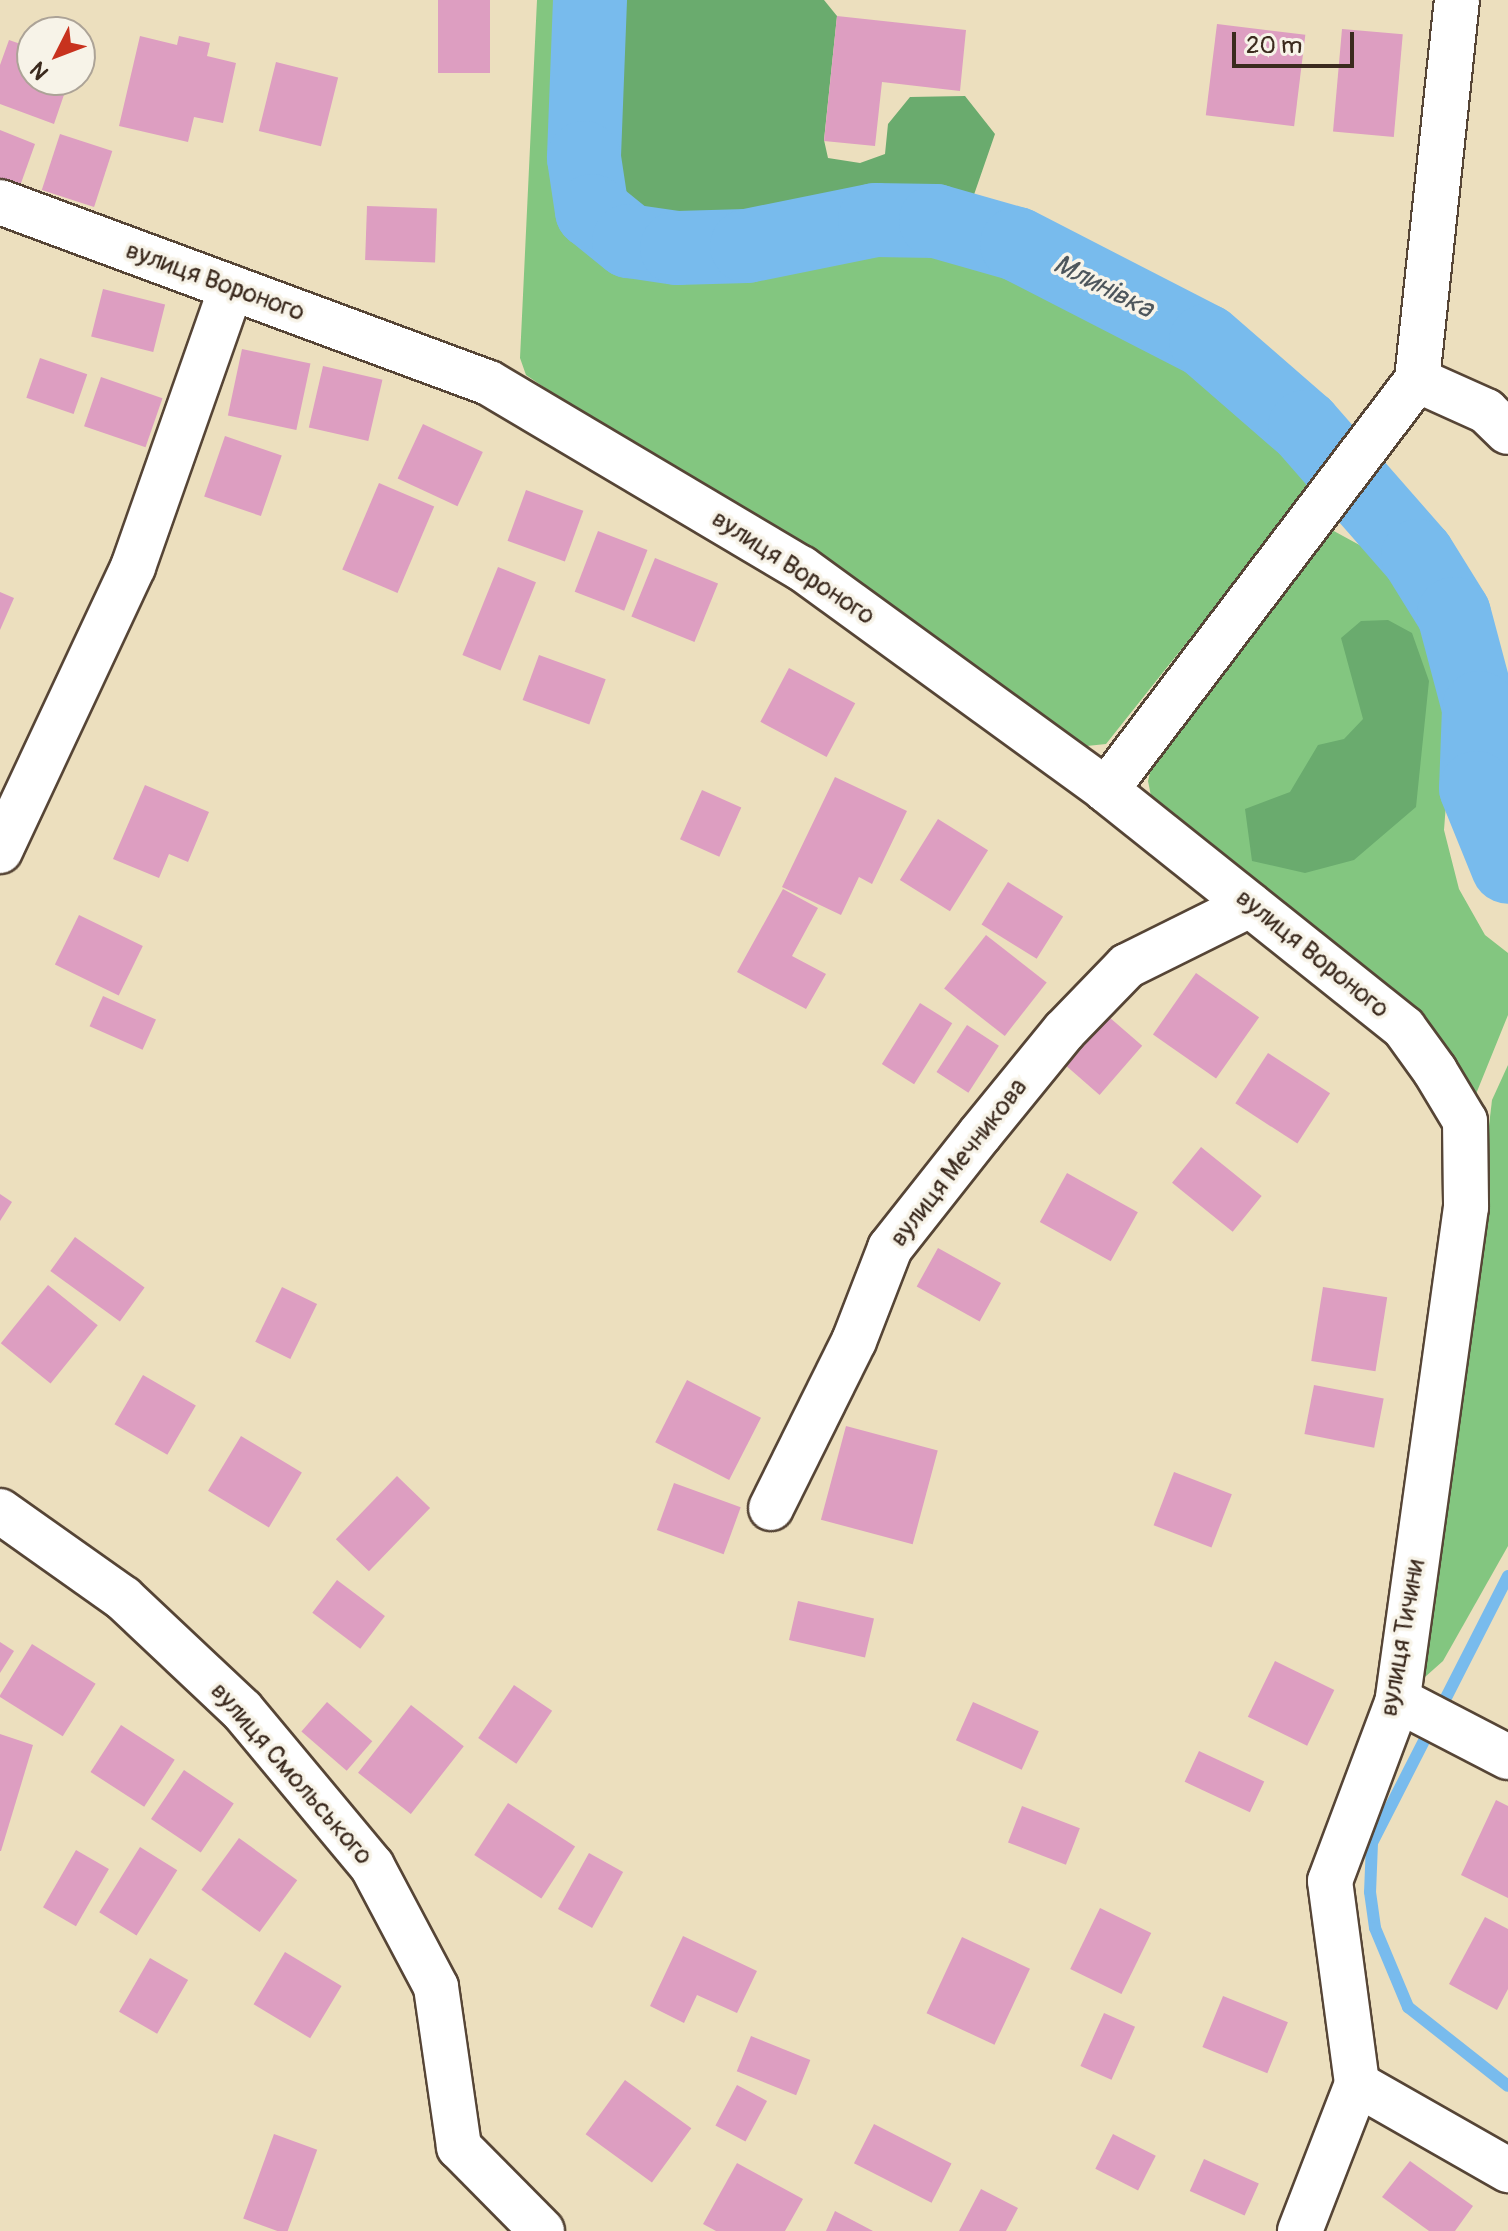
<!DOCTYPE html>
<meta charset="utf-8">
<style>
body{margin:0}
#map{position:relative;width:1508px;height:2231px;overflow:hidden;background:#ecdfbe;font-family:Pangolin,sans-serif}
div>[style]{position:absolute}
.green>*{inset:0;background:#83c680}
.forest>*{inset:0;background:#6aab6e}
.stream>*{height:12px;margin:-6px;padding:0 6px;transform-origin:6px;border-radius:6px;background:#78bbed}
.river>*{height:74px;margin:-37px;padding:0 37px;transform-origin:37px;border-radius:37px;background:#78bbed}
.building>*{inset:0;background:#dd9ec1;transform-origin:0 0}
.roads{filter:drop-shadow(2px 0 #564536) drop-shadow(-2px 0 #564536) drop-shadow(0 2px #564536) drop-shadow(0 -2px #564536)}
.minor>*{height:44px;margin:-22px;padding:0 22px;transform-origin:22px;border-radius:22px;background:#fff}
span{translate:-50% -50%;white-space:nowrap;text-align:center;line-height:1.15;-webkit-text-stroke:7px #f7f3e8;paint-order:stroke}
.street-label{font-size:26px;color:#3b2a1e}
.water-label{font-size:28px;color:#4d565c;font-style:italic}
.north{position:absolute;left:16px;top:16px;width:80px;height:80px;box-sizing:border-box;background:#f7f3e8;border:2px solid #aca397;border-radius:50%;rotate:228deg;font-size:22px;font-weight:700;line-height:32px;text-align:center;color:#3b2a1e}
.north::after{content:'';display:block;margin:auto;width:28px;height:36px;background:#c8321e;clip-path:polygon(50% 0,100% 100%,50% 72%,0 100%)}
.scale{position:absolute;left:1232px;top:32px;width:122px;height:36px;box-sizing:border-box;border:4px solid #3b2a1e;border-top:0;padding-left:10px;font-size:24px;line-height:28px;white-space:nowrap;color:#3b2a1e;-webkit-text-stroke:6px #f7f3e8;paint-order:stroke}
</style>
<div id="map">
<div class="green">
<i style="clip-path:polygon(537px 0,579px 0,577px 200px,593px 231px,632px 258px,684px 261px,816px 249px,853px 235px,895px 229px,1000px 254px,1163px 334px,1247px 400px,1320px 475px,1106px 744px,1077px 747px,526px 375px,520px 358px)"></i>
<i style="clip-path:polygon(1332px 530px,1387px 560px,1429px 604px,1451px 739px,1444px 830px,1459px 889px,1485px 935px,1508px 953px,1508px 1015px,1476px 1094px,1405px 1010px,1153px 806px,1148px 781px,1152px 764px)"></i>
<i style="clip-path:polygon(1508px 1065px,1508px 1546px,1443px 1661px,1425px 1677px,1492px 1100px)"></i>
</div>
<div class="forest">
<i style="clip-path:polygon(607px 0,824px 0,837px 16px,824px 140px,828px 158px,860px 163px,885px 154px,888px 124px,910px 97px,965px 96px,995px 134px,968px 212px,874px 209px,742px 235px,632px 231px,605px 208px,595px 161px,598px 13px)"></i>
<i style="clip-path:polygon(1388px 620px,1412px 633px,1429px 681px,1416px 807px,1354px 860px,1305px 873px,1252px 861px,1245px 809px,1290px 792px,1318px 745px,1344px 739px,1363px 719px,1341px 638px,1361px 621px)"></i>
</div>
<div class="stream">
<i style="left:1508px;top:1576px;width:300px;rotate:117deg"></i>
<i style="left:1372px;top:1843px;width:49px;rotate:92.3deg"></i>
<i style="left:1370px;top:1892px;width:36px;rotate:82deg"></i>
<i style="left:1375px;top:1928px;width:86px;rotate:67.3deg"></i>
<i style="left:1408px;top:2007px;width:127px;rotate:38.3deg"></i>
</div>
<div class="river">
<i style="left:590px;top:0;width:158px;rotate:92.2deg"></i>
<i style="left:584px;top:158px;width:54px;rotate:81.4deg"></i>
<i style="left:592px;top:211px;width:48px;rotate:39deg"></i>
<i style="left:629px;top:241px;width:49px;rotate:8.3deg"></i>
<i style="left:677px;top:248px;width:70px;rotate:-1.6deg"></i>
<i style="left:747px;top:246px;width:131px;rotate:-11.5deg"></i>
<i style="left:875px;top:220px;width:61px;rotate:0.9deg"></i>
<i style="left:936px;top:221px;width:84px;rotate:15.9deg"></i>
<i style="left:1017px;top:244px;width:212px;rotate:27.2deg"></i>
<i style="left:1206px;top:341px;width:131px;rotate:41deg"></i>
<i style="left:1305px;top:427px;width:171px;rotate:48.8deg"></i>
<i style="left:1418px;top:556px;width:68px;rotate:58.2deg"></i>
<i style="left:1454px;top:614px;width:97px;rotate:75.1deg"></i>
<i style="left:1479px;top:708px;width:80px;rotate:92.1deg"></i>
<i style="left:1476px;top:788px;width:85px;rotate:67.9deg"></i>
</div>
<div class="building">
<i style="left:438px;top:0;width:52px;height:73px"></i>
<i style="clip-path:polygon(837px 16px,966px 30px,960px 91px,882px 82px,875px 146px,824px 141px)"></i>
<i style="left:1217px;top:24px;width:89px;height:92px;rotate:7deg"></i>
<i style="left:1342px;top:29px;width:61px;height:103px;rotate:5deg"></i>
<i style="clip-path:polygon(140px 36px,177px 45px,179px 36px,210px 43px,207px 56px,236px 63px,223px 123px,194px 117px,188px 142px,119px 126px)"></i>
<i style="clip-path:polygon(9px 40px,32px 48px,32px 80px,69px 80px,54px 124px,0 104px,0 65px)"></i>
<i style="left:276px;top:62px;width:64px;height:71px;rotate:14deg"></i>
<i style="clip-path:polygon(0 130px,35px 144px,20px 186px,0 179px)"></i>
<i style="left:60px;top:134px;width:55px;height:59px;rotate:18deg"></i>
<i style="left:367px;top:206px;width:70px;height:54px;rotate:2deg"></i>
<i style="left:103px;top:289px;width:64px;height:49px;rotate:14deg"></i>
<i style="left:242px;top:349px;width:70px;height:68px;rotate:12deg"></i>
<i style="left:40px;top:358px;width:50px;height:42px;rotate:19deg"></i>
<i style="left:323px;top:366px;width:61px;height:63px;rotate:13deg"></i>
<i style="left:101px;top:377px;width:65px;height:52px;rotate:19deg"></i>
<i style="left:423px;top:424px;width:66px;height:60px;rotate:25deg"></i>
<i style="left:225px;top:436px;width:60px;height:64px;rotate:19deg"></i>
<i style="left:379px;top:483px;width:60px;height:94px;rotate:23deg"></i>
<i style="left:526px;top:490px;width:61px;height:54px;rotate:20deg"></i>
<i style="left:598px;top:531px;width:53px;height:65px;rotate:21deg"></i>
<i style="left:655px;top:558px;width:68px;height:63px;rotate:22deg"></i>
<i style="left:498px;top:567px;width:41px;height:95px;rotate:22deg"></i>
<i style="clip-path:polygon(0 592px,14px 598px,0 630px)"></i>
<i style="left:539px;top:655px;width:71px;height:48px;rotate:20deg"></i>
<i style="left:789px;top:668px;width:75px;height:61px;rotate:28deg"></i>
<i style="clip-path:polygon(835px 777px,907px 811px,872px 884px,859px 877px,841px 915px,782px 887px)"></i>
<i style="clip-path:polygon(145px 785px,209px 812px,188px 862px,169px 854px,159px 878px,113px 859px)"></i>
<i style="left:702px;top:790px;width:43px;height:54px;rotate:24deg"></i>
<i style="left:938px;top:819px;width:59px;height:72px;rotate:32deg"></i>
<i style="left:1008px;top:882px;width:65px;height:50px;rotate:32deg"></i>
<i style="clip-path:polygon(783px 889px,818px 908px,792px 956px,826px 974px,806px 1009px,737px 972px)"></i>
<i style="left:79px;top:915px;width:71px;height:55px;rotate:26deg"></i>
<i style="left:986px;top:935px;width:77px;height:68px;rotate:38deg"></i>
<i style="left:1196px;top:973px;width:77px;height:75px;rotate:35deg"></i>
<i style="left:103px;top:996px;width:58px;height:33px;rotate:24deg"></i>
<i style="left:920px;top:1003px;width:38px;height:72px;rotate:32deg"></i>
<i style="left:1109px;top:1017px;width:44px;height:65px;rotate:41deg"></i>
<i style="left:967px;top:1025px;width:38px;height:56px;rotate:33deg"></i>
<i style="left:1268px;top:1053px;width:74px;height:60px;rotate:33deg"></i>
<i style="left:1201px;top:1147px;width:78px;height:46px;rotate:39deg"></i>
<i style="left:1067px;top:1173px;width:81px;height:56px;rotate:29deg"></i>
<i style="clip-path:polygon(0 1194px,12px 1202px,0 1221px)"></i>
<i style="left:75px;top:1237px;width:86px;height:42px;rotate:36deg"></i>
<i style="left:938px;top:1248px;width:72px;height:44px;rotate:29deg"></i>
<i style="left:48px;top:1285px;width:64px;height:75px;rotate:39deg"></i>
<i style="left:282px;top:1287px;width:39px;height:61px;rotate:26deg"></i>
<i style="left:1323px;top:1287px;width:65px;height:75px;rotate:9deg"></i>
<i style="left:143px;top:1375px;width:61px;height:57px;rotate:30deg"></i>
<i style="left:687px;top:1380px;width:83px;height:70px;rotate:27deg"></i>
<i style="left:1314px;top:1385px;width:71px;height:50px;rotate:11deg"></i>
<i style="left:846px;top:1426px;width:95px;height:97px;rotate:15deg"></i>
<i style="left:241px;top:1436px;width:71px;height:64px;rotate:31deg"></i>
<i style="left:1174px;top:1472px;width:62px;height:57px;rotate:21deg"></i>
<i style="left:397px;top:1476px;width:46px;height:88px;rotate:44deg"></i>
<i style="left:674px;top:1483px;width:71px;height:50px;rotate:20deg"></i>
<i style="left:337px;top:1580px;width:60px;height:41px;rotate:37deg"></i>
<i style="left:798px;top:1601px;width:78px;height:40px;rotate:13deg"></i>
<i style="clip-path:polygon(0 1642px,14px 1651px,0 1673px)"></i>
<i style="left:32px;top:1644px;width:75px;height:62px;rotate:32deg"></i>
<i style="left:1275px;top:1661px;width:66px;height:62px;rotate:26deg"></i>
<i style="left:514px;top:1685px;width:46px;height:64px;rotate:34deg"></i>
<i style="left:327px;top:1702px;width:60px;height:39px;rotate:41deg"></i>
<i style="left:973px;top:1702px;width:72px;height:42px;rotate:24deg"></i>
<i style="left:411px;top:1705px;width:67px;height:86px;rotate:38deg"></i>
<i style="left:121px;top:1725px;width:64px;height:56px;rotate:33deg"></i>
<i style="clip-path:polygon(0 1734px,33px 1745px,1px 1851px,0 1851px)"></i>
<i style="left:1199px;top:1751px;width:72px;height:34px;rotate:25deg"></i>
<i style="left:184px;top:1770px;width:60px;height:59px;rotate:34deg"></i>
<i style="clip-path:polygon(1496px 1800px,1508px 1806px,1508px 1898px,1461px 1875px)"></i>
<i style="left:508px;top:1803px;width:80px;height:62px;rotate:33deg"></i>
<i style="left:1022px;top:1806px;width:62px;height:39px;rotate:21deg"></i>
<i style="left:239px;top:1838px;width:72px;height:64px;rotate:36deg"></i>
<i style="left:140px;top:1847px;width:44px;height:77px;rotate:32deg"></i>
<i style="left:76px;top:1850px;width:38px;height:66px;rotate:30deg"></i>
<i style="left:589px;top:1853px;width:39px;height:64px;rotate:29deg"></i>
<i style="left:1100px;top:1908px;width:57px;height:68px;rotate:26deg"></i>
<i style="clip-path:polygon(1485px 1917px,1508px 1929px,1508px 1989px,1497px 2010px,1449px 1984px)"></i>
<i style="clip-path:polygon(683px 1936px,757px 1971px,737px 2013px,697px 1995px,684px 2023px,650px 2006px)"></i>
<i style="left:962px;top:1937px;width:75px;height:84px;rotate:25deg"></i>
<i style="left:285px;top:1952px;width:66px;height:61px;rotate:31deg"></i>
<i style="left:150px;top:1958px;width:44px;height:62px;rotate:30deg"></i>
<i style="left:1223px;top:1996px;width:70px;height:55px;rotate:22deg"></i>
<i style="left:1104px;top:2013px;width:34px;height:58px;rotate:24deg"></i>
<i style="left:751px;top:2036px;width:64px;height:38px;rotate:22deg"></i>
<i style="left:625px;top:2080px;width:82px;height:67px;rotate:36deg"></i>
<i style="left:737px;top:2085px;width:34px;height:46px;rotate:28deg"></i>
<i style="left:874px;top:2124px;width:87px;height:44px;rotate:27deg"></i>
<i style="left:274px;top:2134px;width:46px;height:90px;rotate:20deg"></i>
<i style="left:1113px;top:2134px;width:48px;height:39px;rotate:27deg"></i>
<i style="left:1204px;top:2159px;width:60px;height:35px;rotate:24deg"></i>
<i style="clip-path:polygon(1410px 2161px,1473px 2206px,1455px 2231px,1429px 2231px,1382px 2197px)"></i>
<i style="clip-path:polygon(737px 2163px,803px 2199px,785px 2231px,716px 2231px,703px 2224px)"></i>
<i style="clip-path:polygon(981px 2189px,1018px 2208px,1006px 2231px,959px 2231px)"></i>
<i style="clip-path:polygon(835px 2211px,873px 2231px,826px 2231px)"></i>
</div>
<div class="roads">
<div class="minor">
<i style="left:0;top:202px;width:521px;rotate:20.31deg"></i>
<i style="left:489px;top:383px;width:363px;rotate:30.7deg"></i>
<i style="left:801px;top:568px;width:377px;rotate:36deg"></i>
<i style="left:1106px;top:790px;width:381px;rotate:38.6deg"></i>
<i style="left:1404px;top:1028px;width:53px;rotate:54.2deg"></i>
<i style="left:1435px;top:1071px;width:58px;rotate:59deg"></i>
<i style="left:1465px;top:1121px;width:86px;rotate:89.3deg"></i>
<i style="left:1466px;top:1207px;width:498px;rotate:97.9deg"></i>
<i style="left:1398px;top:1700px;width:193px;rotate:110.6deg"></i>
<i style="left:1330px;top:1881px;width:205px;rotate:82.4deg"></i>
<i style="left:1357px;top:2084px;width:158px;rotate:111.2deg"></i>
<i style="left:1417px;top:380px;width:76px;rotate:24.2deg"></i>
<i style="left:1486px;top:411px;width:30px;rotate:44deg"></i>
<i style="left:1106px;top:790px;width:515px;rotate:-52.82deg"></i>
<i style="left:1417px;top:380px;width:382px;rotate:-84deg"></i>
<i style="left:0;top:851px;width:314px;rotate:-64.9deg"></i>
<i style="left:133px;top:567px;width:296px;rotate:-70.6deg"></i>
<i style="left:771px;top:1508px;width:186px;rotate:-63.6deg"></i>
<i style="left:854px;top:1341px;width:100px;rotate:-68.8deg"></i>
<i style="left:890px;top:1248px;width:145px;rotate:-51.7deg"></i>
<i style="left:980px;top:1134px;width:133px;rotate:-50.8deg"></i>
<i style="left:1064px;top:1031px;width:91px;rotate:-45.9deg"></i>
<i style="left:1127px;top:966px;width:137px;rotate:-26.4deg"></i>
<i style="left:0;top:1511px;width:151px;rotate:35.3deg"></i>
<i style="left:123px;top:1598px;width:163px;rotate:43.3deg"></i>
<i style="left:242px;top:1710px;width:203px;rotate:50.2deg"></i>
<i style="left:372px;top:1866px;width:137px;rotate:62.1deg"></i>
<i style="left:436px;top:1987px;width:162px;rotate:81.8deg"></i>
<i style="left:459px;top:2147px;width:118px;rotate:45.3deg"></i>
<i style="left:1398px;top:1700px;width:124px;rotate:27.4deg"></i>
<i style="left:1357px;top:2084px;width:174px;rotate:29.7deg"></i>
</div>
</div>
<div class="street-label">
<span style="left:215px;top:282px;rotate:20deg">вулиця Вороного</span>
<span style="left:793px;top:568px;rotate:33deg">вулиця Вороного</span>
<span style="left:1312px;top:954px;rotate:39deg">вулиця Вороного</span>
<span style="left:959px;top:1163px;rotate:-52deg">вулиця Мечникова</span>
<span style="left:1403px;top:1638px;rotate:-80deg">вулиця Тичини</span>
<span style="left:291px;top:1774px;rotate:49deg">вулиця Смольського</span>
</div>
<div class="water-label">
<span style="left:1103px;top:287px;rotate:27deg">Млинівка</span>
</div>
<div class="north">N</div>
<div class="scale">20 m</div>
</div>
